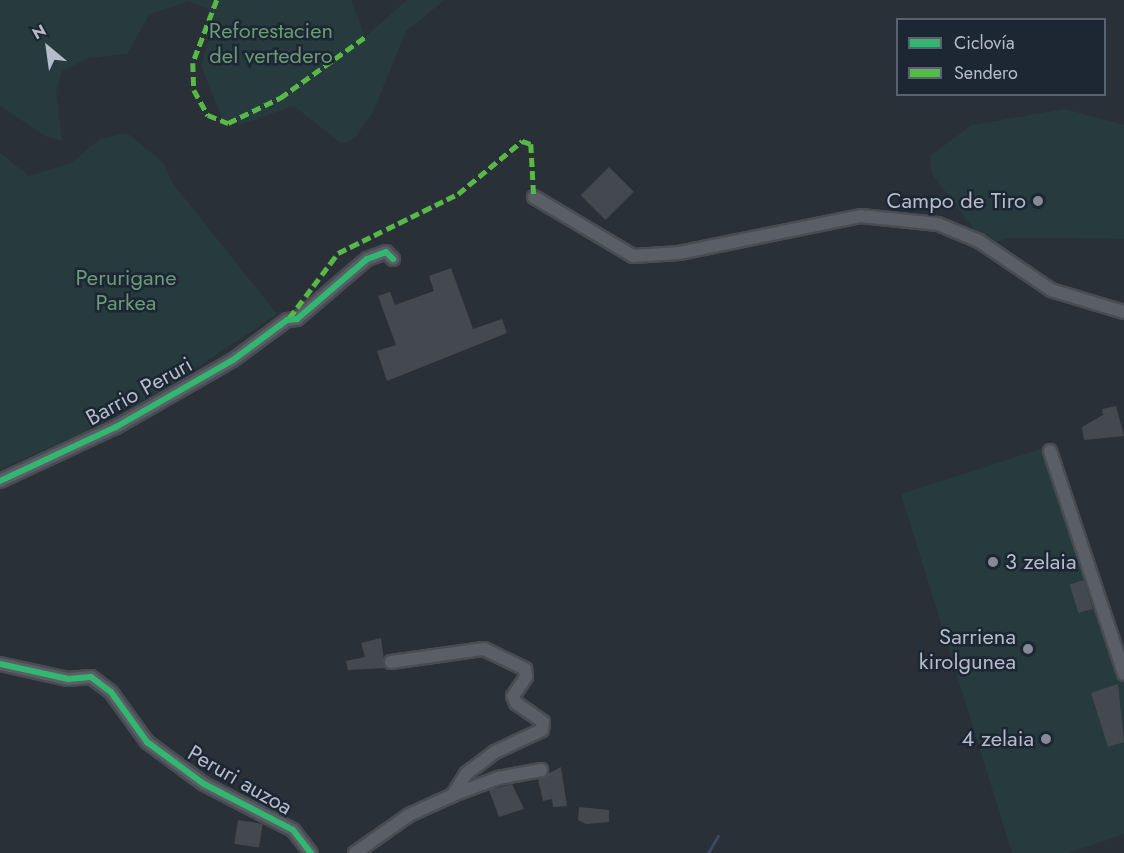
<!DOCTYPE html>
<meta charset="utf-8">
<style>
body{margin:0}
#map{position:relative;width:1124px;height:853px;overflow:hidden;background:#2a3038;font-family:Jost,sans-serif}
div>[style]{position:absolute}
.green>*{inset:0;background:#273a3e}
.stream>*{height:3px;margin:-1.5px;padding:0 1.5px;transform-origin:1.5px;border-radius:1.5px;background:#384963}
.building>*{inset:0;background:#444950;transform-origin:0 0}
.roads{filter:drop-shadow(2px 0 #484c53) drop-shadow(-2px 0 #484c53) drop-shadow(0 2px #484c53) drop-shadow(0 -2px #484c53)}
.minor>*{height:12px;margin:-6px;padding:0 6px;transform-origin:6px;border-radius:6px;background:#5a5e66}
.quiet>*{height:4.5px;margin-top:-2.25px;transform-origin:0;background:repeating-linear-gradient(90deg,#58b947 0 9px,transparent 0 13.5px)}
.cycleway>*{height:6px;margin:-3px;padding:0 3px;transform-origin:3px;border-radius:3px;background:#33b770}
.dots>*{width:16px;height:16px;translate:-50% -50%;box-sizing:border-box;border:3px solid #1d2633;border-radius:50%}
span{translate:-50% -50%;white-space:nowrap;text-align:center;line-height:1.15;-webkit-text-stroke:5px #1d2633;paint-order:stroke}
.park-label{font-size:22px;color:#6b9a76}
.poi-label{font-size:22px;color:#b4bcc9}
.right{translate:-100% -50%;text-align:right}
.left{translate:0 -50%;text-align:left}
.street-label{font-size:22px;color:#b4bcc9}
.legend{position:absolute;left:896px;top:18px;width:210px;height:78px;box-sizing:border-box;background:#1d2633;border:2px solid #59626f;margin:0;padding:8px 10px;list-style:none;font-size:18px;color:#b4bcc9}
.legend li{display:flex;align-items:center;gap:12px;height:30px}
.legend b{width:30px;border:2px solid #59626f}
.north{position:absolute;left:18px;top:18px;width:60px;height:60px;-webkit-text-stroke:4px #1d2633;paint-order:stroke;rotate:331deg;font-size:16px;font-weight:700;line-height:24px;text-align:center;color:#b4bcc9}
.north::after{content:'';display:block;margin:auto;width:21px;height:27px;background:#b4bcc9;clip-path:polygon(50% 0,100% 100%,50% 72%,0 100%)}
</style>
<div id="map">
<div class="green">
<i style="clip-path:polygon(0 0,351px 0,365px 37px,407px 0,445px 0,406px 31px,373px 112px,355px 138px,342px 144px,294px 106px,242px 124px,222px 118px,201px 66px,214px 19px,207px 8px,188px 1px,149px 15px,127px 54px,89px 58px,62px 71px,56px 92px,62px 141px,45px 136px,0 106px)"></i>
<i style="clip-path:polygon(1065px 109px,1124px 125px,1124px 239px,1006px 238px,995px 243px,973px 228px,932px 174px,930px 156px,972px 125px)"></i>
<i style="clip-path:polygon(127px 133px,163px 162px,171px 181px,277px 314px,173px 384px,83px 433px,0 469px,0 153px,29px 176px,71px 163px,100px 139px)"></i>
<i style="clip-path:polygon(1044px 448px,1110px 651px,1124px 647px,1124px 834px,1068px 853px,1012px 853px,901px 494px)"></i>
</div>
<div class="stream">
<i style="left:708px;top:853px;width:20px;rotate:-60deg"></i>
</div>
<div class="building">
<i style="left:609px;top:167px;width:35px;height:40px;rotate:45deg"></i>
<i style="clip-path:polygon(451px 268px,473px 329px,502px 319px,507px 333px,387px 381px,377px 351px,396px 345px,378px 296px,390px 292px,395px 305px,434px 291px,429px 276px)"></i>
<i style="clip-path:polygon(1116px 406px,1124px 436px,1084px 440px,1082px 427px,1103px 415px,1102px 409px)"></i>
<i style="left:1084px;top:580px;width:30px;height:15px;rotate:73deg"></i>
<i style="clip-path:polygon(381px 638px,385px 668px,348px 670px,346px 661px,365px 657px,361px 643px)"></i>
<i style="clip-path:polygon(1118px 684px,1124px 742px,1108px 747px,1091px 693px)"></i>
<i style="clip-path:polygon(561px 767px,567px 806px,553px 807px,552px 799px,543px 801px,538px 779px)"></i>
<i style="clip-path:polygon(512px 784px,524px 809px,499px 817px,489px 790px)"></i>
<i style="clip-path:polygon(579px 807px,609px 810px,609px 822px,586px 824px,578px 820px)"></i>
<i style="left:238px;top:820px;width:25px;height:24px;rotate:9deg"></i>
</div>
<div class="roads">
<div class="minor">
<i style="left:534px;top:197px;width:115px;rotate:30.8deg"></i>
<i style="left:633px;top:256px;width:46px;rotate:-3.7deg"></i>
<i style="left:679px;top:253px;width:186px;rotate:-11.5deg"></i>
<i style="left:861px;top:216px;width:77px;rotate:5.9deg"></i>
<i style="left:938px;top:224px;width:44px;rotate:22.5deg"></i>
<i style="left:979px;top:241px;width:87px;rotate:34.2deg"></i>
<i style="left:1051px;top:290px;width:76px;rotate:16.8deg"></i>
<i style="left:1050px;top:451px;width:235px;rotate:71.6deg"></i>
<i style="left:0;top:481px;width:128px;rotate:-25deg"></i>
<i style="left:116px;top:427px;width:135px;rotate:-29.8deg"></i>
<i style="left:233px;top:360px;width:67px;rotate:-36.5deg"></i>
<i style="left:287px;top:320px;width:10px;rotate:-6deg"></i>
<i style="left:297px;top:319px;width:92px;rotate:-40.6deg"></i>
<i style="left:367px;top:259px;width:20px;rotate:-20deg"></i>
<i style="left:386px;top:252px;width:10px;rotate:45deg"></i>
<i style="left:391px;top:662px;width:94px;rotate:-8deg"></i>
<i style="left:484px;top:649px;width:46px;rotate:26deg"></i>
<i style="left:525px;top:669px;width:8px;rotate:83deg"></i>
<i style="left:526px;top:677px;width:23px;rotate:124deg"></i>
<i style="left:513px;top:696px;width:8px;rotate:67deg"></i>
<i style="left:516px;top:703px;width:33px;rotate:35deg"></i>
<i style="left:543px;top:722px;width:8px;rotate:97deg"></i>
<i style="left:542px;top:730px;width:52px;rotate:154.9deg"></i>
<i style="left:495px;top:752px;width:36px;rotate:143deg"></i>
<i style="left:466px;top:774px;width:25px;rotate:122deg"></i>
<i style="left:0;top:664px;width:70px;rotate:12.4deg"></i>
<i style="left:68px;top:679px;width:23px;rotate:-5deg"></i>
<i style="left:91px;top:677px;width:25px;rotate:37deg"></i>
<i style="left:111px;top:692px;width:62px;rotate:54.2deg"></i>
<i style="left:147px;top:742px;width:71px;rotate:36.4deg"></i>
<i style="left:204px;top:784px;width:100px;rotate:27.3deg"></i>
<i style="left:293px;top:830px;width:29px;rotate:52deg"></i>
<i style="left:355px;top:853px;width:66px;rotate:-35.1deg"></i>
<i style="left:409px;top:815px;width:48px;rotate:-24.4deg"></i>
<i style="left:453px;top:795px;width:48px;rotate:-20.7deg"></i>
<i style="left:498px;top:778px;width:44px;rotate:-10.5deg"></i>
</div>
</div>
<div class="quiet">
<i style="left:217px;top:0;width:67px;rotate:110.9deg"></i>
<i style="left:193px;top:63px;width:27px;rotate:88deg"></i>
<i style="left:194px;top:90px;width:29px;rotate:61deg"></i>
<i style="left:208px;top:115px;width:22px;rotate:22deg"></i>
<i style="left:228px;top:123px;width:58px;rotate:-25.7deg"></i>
<i style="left:280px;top:98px;width:105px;rotate:-35.7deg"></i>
<i style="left:289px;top:318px;width:81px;rotate:-53deg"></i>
<i style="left:338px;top:253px;width:134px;rotate:-26.2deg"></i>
<i style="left:458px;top:194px;width:83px;rotate:-39.6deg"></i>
<i style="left:522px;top:141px;width:9px;rotate:18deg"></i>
<i style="left:531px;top:144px;width:53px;rotate:86.8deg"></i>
</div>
<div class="cycleway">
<i style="left:0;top:481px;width:128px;rotate:-25deg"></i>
<i style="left:116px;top:427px;width:135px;rotate:-29.8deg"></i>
<i style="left:233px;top:360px;width:67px;rotate:-36.5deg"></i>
<i style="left:287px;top:320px;width:10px;rotate:-6deg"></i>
<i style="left:297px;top:319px;width:92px;rotate:-40.6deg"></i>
<i style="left:367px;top:259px;width:20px;rotate:-20deg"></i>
<i style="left:386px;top:252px;width:10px;rotate:45deg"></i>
<i style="left:0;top:664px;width:70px;rotate:12.4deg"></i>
<i style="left:68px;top:679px;width:23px;rotate:-5deg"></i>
<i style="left:91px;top:677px;width:25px;rotate:37deg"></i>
<i style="left:111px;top:692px;width:62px;rotate:54.2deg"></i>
<i style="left:147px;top:742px;width:71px;rotate:36.4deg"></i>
<i style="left:204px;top:784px;width:100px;rotate:27.3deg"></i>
<i style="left:293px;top:830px;width:29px;rotate:52deg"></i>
</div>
<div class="dots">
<i style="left:1038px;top:201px;background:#848b96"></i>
<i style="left:993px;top:562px;background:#848b96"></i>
<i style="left:1028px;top:649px;background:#848b96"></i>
<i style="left:1046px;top:739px;background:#848b96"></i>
</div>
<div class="park-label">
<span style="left:271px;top:43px">Reforestacien<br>del vertedero</span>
<span style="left:126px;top:290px">Perurigane<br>Parkea</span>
</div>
<div class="poi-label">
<span class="right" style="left:1026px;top:201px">Campo de Tiro</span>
<span class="left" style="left:1005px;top:562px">3 zelaia</span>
<span class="right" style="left:1016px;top:649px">Sarriena<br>kirolgunea</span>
<span class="right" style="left:1034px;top:739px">4 zelaia</span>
</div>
<div class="street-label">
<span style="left:139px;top:391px;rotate:-29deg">Barrio Peruri</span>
<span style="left:240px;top:780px;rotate:30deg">Peruri auzoa</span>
</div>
<ul class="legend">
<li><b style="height:8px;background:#33b770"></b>Ciclovía</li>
<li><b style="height:8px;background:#58b947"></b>Sendero</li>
</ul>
<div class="north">N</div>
</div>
